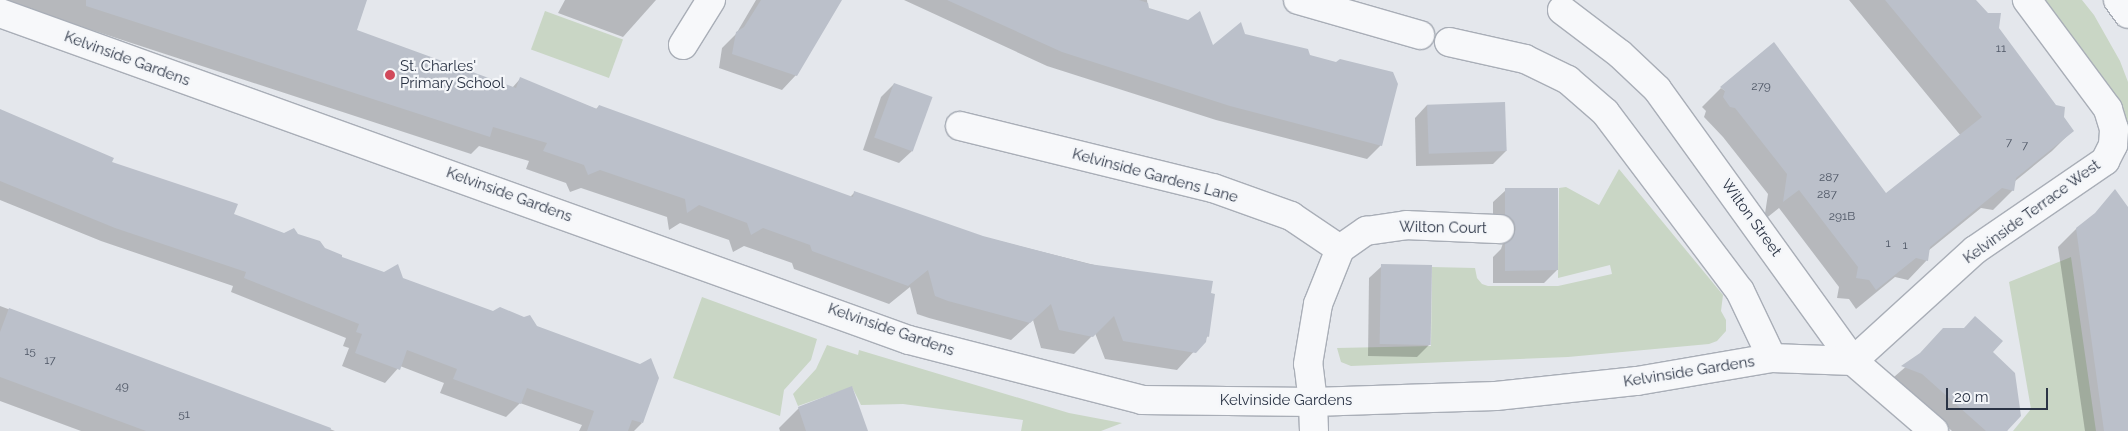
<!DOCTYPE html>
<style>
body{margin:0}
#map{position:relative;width:2128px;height:431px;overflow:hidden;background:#e4e7ec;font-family:Raleway,sans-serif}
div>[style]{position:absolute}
.green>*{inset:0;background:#c9d6c5;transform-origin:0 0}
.shadow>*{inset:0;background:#0003}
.building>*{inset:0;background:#bbc0ca;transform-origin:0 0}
.roads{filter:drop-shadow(1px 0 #a9aeb7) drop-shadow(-1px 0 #a9aeb7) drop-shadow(0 1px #a9aeb7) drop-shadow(0 -1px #a9aeb7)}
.street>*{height:28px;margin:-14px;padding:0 14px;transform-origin:14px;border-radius:14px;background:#f7f8fa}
.dots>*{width:14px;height:14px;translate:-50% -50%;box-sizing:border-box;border:2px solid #f4f6f9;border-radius:50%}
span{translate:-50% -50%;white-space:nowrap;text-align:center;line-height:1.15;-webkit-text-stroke:4.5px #f4f6f9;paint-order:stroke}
.number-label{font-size:12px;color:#4f5766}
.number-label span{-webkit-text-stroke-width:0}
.street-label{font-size:15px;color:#2b3445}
.poi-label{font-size:15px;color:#2b3445}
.left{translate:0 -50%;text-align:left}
.scale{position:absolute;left:1946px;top:388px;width:102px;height:22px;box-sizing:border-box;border:2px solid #2b3445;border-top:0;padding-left:6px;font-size:15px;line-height:18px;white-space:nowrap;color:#2b3445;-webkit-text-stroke:4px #f4f6f9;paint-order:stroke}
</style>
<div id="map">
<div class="green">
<i style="clip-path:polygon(2044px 0,2082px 0,2094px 15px,2120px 61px,2128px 82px,2128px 129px,2123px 128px,2093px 64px)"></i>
<i style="left:545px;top:11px;width:83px;height:41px;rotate:20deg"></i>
<i style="clip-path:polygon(1619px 169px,1723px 295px,1721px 311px,1726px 320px,1726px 331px,1717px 341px,1709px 344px,1568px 357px,1351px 366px,1341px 362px,1337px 348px,1431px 346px,1432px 267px,1475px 268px,1477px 278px,1482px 284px,1488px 286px,1558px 286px,1612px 274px,1610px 265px,1558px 278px,1559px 188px,1566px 187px,1599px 205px)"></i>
<i style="clip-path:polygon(2071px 257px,2096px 431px,2013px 431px,2031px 409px,2009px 282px)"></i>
<i style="clip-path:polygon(702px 297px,817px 339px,811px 360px,784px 390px,780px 416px,673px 378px)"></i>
<i style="clip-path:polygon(827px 345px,858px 355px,859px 350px,1069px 413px,1122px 423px,1101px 431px,1021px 431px,1023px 420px,903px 404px,861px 405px,852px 387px,798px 406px,793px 394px,816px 369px)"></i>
</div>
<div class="shadow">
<i style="clip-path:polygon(0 0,366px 0,355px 31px,512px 88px,520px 79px,596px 109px,599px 106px,850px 197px,855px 192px,960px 231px,1209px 294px,1208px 336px,1177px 370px,1105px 359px,1095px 333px,1074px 354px,1041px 348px,1033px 320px,1011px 340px,929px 318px,917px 314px,910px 287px,889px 304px,794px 269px,792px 263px,744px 246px,733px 252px,729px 240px,680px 223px,669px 230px,667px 217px,581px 188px,570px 192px,566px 183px,526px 169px,529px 161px,479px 146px,471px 154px)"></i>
<i style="clip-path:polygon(565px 0,656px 0,623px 37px,558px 13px)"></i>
<i style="clip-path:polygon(756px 0,841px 0,796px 75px,782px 90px,719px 68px,722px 48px,736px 34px)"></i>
<i style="clip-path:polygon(904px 0,1147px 0,1148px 9px,1212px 48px,1244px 35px,1309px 56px,1381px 145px,1367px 159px,1216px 120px,1047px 66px)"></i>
<i style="clip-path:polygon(1849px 0,1975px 0,2072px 131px,2052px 151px,2014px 182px,2013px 190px,1993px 210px,1981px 208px,1928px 251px,1927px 260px,1908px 280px,1895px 277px,1856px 309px,1849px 299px,1837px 298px,1839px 287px,1779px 208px,1764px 220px,1768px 194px,1723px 137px,1704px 117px,1706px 111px,1702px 107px,1721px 88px,1886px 195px,1961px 136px)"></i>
<i style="clip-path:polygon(894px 84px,912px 151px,899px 163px,863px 150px,881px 97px)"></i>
<i style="clip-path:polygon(1427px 105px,1506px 151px,1493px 164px,1416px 166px,1415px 118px)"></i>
<i style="clip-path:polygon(0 110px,111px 163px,233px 215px,284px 234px,297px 236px,340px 258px,536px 327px,642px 423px,634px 431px,579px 431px,582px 425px,520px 403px,506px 417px,440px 393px,444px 383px,400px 366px,385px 383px,342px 366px,349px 348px,343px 346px,346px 338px,231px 292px,233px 286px,101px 241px,0 200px)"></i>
<i style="clip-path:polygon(1506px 190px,1557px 270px,1544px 283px,1493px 283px,1493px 257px,1501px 249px,1503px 243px,1501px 234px,1493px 228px,1493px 202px)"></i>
<i style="clip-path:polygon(2128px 216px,2128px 431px,2085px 431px,2058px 247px,2076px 229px)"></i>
<i style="clip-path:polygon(1382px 266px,1429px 345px,1417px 357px,1368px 356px,1369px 278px)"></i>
<i style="clip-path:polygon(0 306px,335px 431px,81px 431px,0 401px)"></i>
<i style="clip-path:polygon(1992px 353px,2009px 427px,2007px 431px,1952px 431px,1905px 390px,1887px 383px,1916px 358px)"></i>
<i style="clip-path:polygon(799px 408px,866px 431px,780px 431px,779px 428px)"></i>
</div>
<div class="building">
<i style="clip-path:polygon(86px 0,367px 0,357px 30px,516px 88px,520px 77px,597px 109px,599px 105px,853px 197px,854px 191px,983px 236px,1089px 264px,1213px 281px,1211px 293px,1215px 294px,1209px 337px,1207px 336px,1206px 342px,1196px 353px,1123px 341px,1114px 316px,1093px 337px,1059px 330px,1051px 304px,1030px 323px,948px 301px,935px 296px,928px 270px,908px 286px,812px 251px,810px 245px,763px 228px,751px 235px,747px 223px,699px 205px,687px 213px,685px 199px,600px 170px,588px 175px,584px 165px,543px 151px,547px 143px,493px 127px,490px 137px,86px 6px)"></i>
<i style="clip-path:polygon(761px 0,842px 0,797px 76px,732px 54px,736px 32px,744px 27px)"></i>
<i style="clip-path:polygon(947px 0,1139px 0,1148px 3px,1149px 8px,1188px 20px,1200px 11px,1213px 45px,1241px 22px,1245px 34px,1308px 49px,1310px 55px,1336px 62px,1340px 59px,1393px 72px,1398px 84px,1382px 146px,1230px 106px,1062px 52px)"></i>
<i style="clip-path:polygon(1885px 0,1976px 0,1988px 13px,2001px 13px,1999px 28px,2056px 105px,2065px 107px,2064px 117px,2074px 131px,2016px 178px,2014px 191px,2002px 188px,1930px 247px,1928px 261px,1916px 258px,1876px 290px,1869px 280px,1856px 278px,1858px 267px,1799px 190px,1783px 202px,1787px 174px,1735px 108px,1730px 107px,1723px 97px,1725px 91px,1720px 87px,1774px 42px,1886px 193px,1982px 117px)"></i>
<i style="left:894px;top:83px;width:41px;height:58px;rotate:20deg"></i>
<i style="left:1505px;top:102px;width:49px;height:78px;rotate:88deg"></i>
<i style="clip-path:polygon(0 109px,114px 158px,112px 162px,238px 204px,234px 214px,284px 233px,294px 228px,298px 234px,320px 241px,325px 248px,342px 255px,342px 257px,384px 272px,398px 264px,403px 278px,493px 311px,500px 307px,524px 317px,530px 315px,537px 326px,640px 364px,651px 358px,659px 378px,643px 423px,632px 420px,628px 431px,587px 431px,594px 411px,527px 388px,521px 404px,453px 379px,457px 369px,407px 350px,400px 370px,355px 353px,362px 334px,356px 332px,359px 324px,244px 278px,246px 272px,115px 228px,0 181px)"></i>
<i style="clip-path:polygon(1505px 188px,1558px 188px,1558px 270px,1505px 271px,1505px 243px,1513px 238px,1516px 229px,1514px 221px,1505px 215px)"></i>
<i style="clip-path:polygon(2115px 189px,2128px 207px,2128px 431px,2104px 431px,2076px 228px,2095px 213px)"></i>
<i style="left:1381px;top:264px;width:51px;height:80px;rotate:1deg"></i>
<i style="clip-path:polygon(9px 308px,331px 428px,330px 431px,146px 431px,0 377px,0 332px)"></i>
<i style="clip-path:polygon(1975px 316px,2003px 341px,1993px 352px,2015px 373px,2021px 416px,2007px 431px,1986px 431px,1922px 374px,1901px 366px,1920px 353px,1943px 328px,1964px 328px)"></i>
<i style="clip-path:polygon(852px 386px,868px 431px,806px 431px,798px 407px)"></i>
</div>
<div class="roads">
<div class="street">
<i style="left:1298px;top:0;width:127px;rotate:16deg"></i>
<i style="left:2118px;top:0;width:17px;rotate:54deg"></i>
<i style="left:1562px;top:10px;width:73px;rotate:37.2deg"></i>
<i style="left:1620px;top:54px;width:51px;rotate:43.4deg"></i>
<i style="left:1657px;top:89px;width:335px;rotate:54.2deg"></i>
<i style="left:1853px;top:361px;width:107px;rotate:40.8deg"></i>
<i style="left:0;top:13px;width:966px;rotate:19.79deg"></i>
<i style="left:909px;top:340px;width:241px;rotate:14.4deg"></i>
<i style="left:1142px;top:400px;width:171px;rotate:0.7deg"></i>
<i style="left:1313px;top:402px;width:183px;rotate:-1.9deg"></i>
<i style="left:1496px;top:396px;width:142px;rotate:-6.1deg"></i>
<i style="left:1637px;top:381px;width:137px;rotate:-9.7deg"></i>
<i style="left:1772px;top:358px;width:81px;rotate:2.1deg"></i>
<i style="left:1853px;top:361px;width:165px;rotate:-42.3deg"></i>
<i style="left:1975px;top:250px;width:158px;rotate:-34.4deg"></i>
<i style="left:2105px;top:161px;width:18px;rotate:-63deg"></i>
<i style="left:2113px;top:145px;width:16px;rotate:-86deg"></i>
<i style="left:2114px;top:129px;width:21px;rotate:-107deg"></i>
<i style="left:2108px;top:109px;width:136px;rotate:-126.6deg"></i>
<i style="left:1449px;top:42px;width:78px;rotate:12.6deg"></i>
<i style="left:1525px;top:59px;width:48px;rotate:26deg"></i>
<i style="left:1568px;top:80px;width:49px;rotate:40.9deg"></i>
<i style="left:1605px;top:112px;width:224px;rotate:53deg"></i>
<i style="left:1740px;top:291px;width:74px;rotate:64.5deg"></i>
<i style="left:683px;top:45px;width:53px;rotate:-58.1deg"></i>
<i style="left:960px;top:126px;width:260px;rotate:13.8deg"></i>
<i style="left:1213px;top:188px;width:83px;rotate:19.7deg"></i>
<i style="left:1291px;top:216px;width:59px;rotate:34deg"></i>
<i style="left:1314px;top:431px;width:29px;rotate:-92deg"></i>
<i style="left:1313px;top:402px;width:38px;rotate:-97deg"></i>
<i style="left:1308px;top:364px;width:61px;rotate:-80.5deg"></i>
<i style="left:1318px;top:304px;width:59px;rotate:-68.2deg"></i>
<i style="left:1340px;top:249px;width:32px;rotate:-35deg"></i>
<i style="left:1366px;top:231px;width:41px;rotate:-8.3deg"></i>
<i style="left:1407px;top:225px;width:93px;rotate:2.5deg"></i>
</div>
</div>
<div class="dots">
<i style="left:390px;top:75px;background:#d1495b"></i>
</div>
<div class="number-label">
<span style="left:2001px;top:49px">11</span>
<span style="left:1761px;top:87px">279</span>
<span style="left:2009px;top:143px">7</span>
<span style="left:2025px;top:146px">7</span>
<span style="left:1829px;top:178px">287</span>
<span style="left:1827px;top:195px">287</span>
<span style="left:1842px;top:217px">291B</span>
<span style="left:1888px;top:244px">1</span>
<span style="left:1905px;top:246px">1</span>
<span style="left:30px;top:352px">15</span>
<span style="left:50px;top:361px">17</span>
<span style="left:122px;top:387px">49</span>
<span style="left:184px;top:415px">51</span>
</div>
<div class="street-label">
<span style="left:127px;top:59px;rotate:20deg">Kelvinside Gardens</span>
<span style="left:1155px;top:176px;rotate:15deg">Kelvinside Gardens Lane</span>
<span style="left:509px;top:195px;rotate:20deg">Kelvinside Gardens</span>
<span style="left:2032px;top:212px;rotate:-36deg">Kelvinside Terrace West</span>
<span style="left:1751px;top:218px;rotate:54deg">Wilton Street</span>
<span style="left:1443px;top:228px;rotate:1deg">Wilton Court</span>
<span style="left:891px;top:330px;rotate:19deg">Kelvinside Gardens</span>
<span style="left:1689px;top:372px;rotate:-9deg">Kelvinside Gardens</span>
<span style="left:1286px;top:401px">Kelvinside Gardens</span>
</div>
<div class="poi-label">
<span class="left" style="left:400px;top:75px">St. Charles'<br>Primary School</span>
</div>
<div class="scale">20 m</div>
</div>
